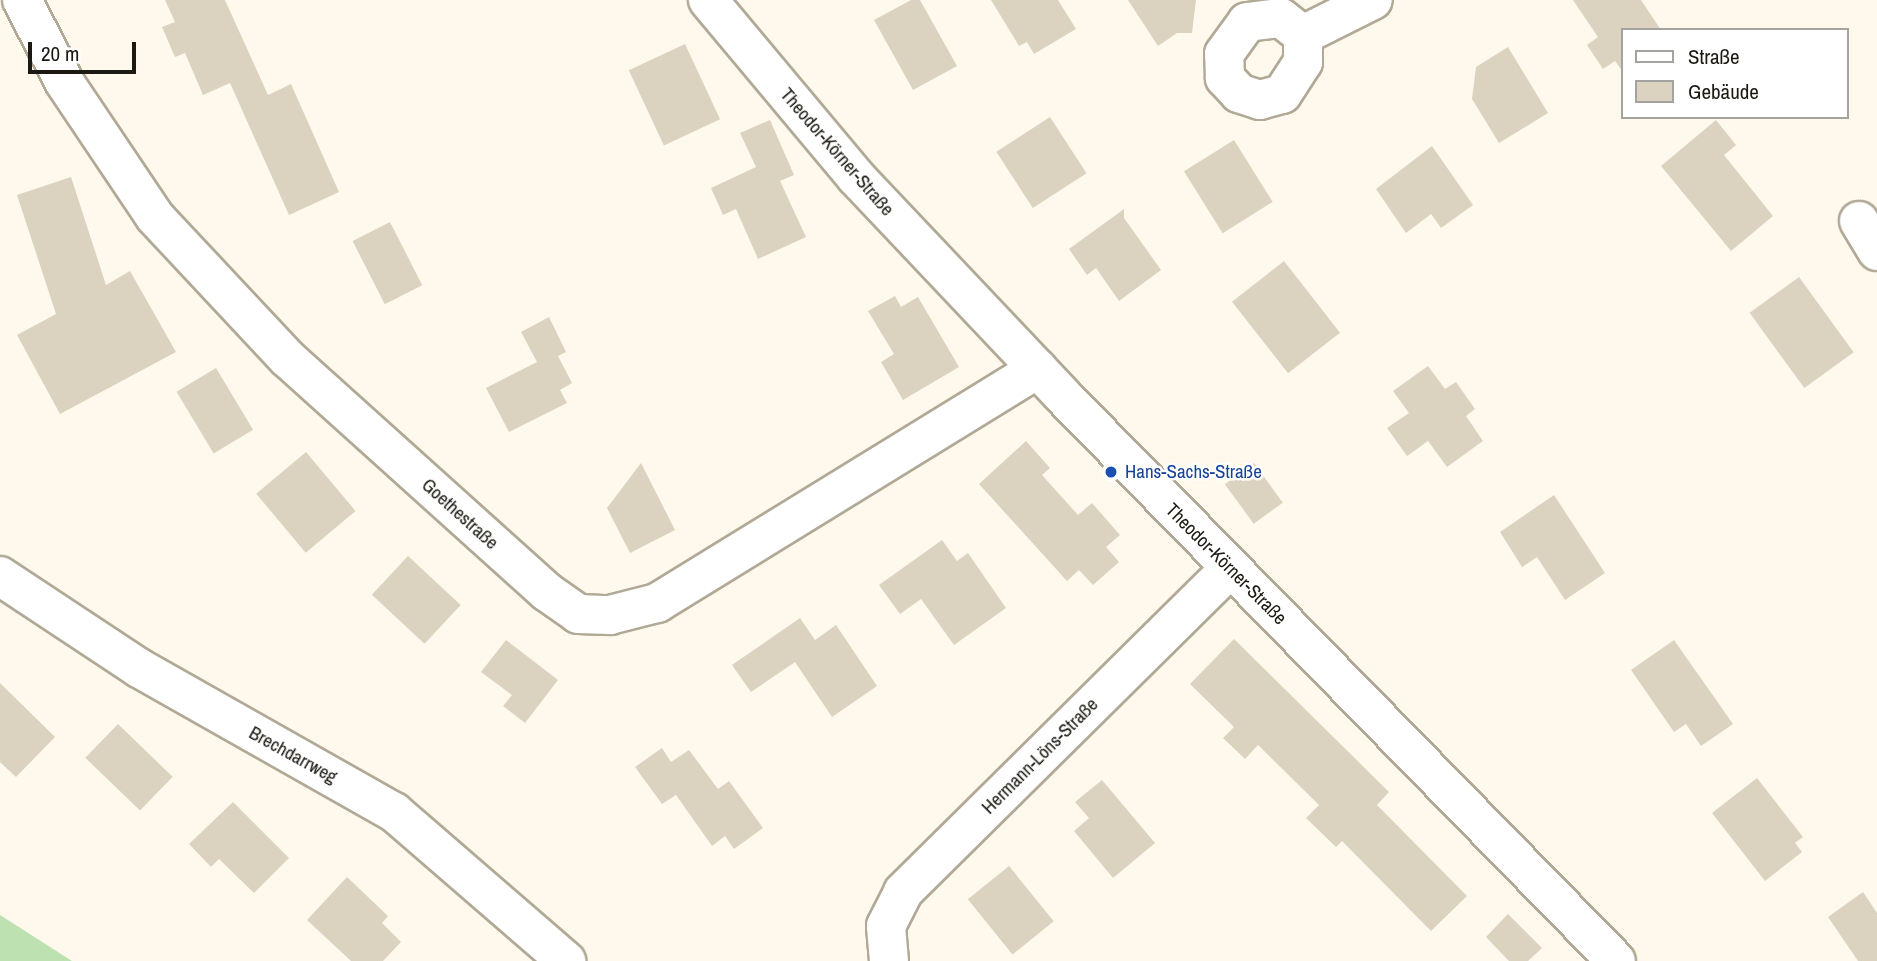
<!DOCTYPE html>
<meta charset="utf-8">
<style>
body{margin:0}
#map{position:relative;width:1877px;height:961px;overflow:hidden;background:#fef9ec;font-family:"Archivo Narrow",sans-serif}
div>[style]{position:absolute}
.green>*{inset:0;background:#bde1b1}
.building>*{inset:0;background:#dbd3bf;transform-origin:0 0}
.roads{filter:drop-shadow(2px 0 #b1a996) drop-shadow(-2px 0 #b1a996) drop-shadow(0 2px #b1a996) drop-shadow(0 -2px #b1a996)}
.street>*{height:38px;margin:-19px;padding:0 19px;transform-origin:19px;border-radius:19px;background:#fff}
.dots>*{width:19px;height:19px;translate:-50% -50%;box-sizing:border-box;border:4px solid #fff;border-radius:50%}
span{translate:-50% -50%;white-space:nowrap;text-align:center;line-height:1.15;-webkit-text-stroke:5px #fff;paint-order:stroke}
.street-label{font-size:19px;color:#1c1912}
.transit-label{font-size:19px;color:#164399}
.left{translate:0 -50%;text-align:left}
.legend{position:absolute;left:1621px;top:28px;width:228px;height:91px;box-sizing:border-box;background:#fff;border:2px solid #a4a3a0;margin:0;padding:9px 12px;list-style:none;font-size:21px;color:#1c1912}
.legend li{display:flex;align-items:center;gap:14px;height:35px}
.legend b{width:35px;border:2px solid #a4a3a0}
.scale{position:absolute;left:28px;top:42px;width:108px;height:32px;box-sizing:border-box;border:4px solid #1c1912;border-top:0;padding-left:9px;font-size:21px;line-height:24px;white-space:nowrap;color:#1c1912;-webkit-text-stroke:5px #fff;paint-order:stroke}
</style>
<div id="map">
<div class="green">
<i style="clip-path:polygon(0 915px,72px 961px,0 961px)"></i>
</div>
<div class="building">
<i style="clip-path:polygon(165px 0,225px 0,268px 95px,291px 84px,339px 192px,289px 215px,230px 83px,203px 95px,185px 53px,175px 57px,162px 27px,175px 22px)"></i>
<i style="clip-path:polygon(911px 0,920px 0,957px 66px,913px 90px,874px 20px)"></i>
<i style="clip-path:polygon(991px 0,1058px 0,1076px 29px,1034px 54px,1027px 42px,1019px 46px)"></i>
<i style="clip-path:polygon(1128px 0,1196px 0,1192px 33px,1177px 33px,1158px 46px)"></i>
<i style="clip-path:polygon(1573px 0,1641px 0,1661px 30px,1623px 30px,1623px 72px,1615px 61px,1603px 69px,1587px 45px,1598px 37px)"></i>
<i style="left:685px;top:44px;width:83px;height:62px;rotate:65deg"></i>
<i style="clip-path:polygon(1508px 47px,1548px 113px,1499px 143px,1472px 99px,1476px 67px)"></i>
<i style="left:1050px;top:117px;width:67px;height:64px;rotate:57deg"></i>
<i style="clip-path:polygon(770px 120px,794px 175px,780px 181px,806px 237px,758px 259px,736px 209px,723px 215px,711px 188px,756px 167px,740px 133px)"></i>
<i style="clip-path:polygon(1716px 120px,1736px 145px,1724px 155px,1773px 216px,1731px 251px,1661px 166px)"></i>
<i style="left:1234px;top:140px;width:73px;height:59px;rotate:58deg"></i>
<i style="clip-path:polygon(1432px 146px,1473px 205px,1441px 228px,1431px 214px,1406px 233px,1376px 189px)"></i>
<i style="clip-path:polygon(71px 177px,106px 285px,130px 271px,176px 352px,60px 414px,17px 335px,56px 314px,17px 195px)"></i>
<i style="clip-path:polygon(1124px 209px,1124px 218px,1161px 270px,1119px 301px,1096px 268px,1087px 275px,1069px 249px)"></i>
<i style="left:390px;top:222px;width:71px;height:42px;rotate:63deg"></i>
<i style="left:1284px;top:261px;width:91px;height:66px;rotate:52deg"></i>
<i style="left:1799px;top:277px;width:93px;height:61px;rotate:54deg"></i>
<i style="clip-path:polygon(895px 296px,901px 307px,918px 297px,959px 367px,903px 400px,881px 362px,894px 354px,868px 311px)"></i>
<i style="clip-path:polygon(549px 317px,566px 352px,558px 356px,572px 383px,560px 390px,567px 403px,509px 432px,486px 388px,537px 362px,521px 332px)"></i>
<i style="clip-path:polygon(1428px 366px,1445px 389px,1456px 382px,1475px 409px,1466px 416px,1483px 441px,1447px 467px,1428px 441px,1407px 456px,1387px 428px,1409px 413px,1393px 391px)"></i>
<i style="left:216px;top:368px;width:72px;height:46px;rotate:59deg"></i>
<i style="clip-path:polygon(1026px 441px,1050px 468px,1042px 475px,1078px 515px,1092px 503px,1120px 535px,1106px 547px,1119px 562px,1093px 585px,1079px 570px,1067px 581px,979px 484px)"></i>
<i style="left:306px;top:452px;width:77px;height:65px;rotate:50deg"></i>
<i style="clip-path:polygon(641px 463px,675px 530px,630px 553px,607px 508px)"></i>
<i style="left:1254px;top:463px;width:49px;height:36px;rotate:54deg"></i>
<i style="clip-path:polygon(1554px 495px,1605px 573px,1565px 600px,1537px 557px,1522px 567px,1500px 532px)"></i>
<i style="clip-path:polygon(942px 540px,957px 561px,968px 553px,1006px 608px,954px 645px,921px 599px,900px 614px,879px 585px)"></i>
<i style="left:408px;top:556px;width:72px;height:53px;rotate:43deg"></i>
<i style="clip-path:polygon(800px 618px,815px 640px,836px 625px,877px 686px,832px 717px,795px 662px,751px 692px,732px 665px)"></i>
<i style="clip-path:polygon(1234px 639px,1389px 792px,1377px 805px,1467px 896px,1431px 931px,1342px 841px,1336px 847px,1306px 818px,1319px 805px,1258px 745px,1245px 759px,1223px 738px,1234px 727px,1190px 684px)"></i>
<i style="clip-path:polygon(506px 640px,558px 680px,525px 723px,503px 706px,512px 695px,481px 672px)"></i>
<i style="clip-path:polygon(1674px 640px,1733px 724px,1701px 746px,1686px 724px,1674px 732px,1631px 670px)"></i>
<i style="clip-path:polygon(0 683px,55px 737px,16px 777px,0 762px)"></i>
<i style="left:118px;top:724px;width:76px;height:47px;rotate:44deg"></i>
<i style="clip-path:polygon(662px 748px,671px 762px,689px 750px,718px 789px,729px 781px,763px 828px,734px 849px,725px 836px,712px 846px,676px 795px,662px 804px,635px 767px)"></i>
<i style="clip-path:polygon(1757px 778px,1803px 837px,1795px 843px,1802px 852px,1765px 881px,1712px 813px)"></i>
<i style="clip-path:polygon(1102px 780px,1155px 843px,1113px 878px,1074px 831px,1089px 818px,1075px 802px)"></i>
<i style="clip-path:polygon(233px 802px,289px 858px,254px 893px,219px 859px,211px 867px,189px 844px)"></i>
<i style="left:1009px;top:866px;width:71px;height:53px;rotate:51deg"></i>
<i style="clip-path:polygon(347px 877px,388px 916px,382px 923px,401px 942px,383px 961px,351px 961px,307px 920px)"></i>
<i style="clip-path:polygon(1863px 892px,1877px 913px,1877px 961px,1858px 961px,1828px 917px)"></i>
<i style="clip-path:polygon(1508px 914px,1542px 948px,1528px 961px,1509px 961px,1486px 937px)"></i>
</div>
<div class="roads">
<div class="street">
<i style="left:22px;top:0;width:93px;rotate:62.6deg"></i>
<i style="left:65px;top:83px;width:161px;rotate:56.1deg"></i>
<i style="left:155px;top:217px;width:193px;rotate:46.9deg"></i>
<i style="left:287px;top:358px;width:350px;rotate:42deg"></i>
<i style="left:547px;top:592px;width:38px;rotate:35deg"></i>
<i style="left:578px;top:614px;width:32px;rotate:2deg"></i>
<i style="left:610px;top:615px;width:49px;rotate:-14.3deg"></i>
<i style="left:657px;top:603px;width:447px;rotate:-31.6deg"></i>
<i style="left:708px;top:0;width:231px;rotate:50.1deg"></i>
<i style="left:856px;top:177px;width:299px;rotate:46.6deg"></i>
<i style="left:1061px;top:394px;width:793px;rotate:45.61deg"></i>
<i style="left:1281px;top:18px;width:28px;rotate:38deg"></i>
<i style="left:1303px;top:35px;width:27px;rotate:90deg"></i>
<i style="left:1303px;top:62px;width:38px;rotate:123deg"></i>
<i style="left:1282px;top:94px;width:23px;rotate:165deg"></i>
<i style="left:1260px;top:100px;width:22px;rotate:-162deg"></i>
<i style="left:1239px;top:93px;width:21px;rotate:-133deg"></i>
<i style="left:1225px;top:78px;width:24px;rotate:-92deg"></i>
<i style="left:1224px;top:54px;width:39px;rotate:-54deg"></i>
<i style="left:1247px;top:22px;width:34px;rotate:-7deg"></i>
<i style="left:1303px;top:35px;width:78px;rotate:-26.6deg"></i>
<i style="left:1859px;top:221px;width:35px;rotate:59deg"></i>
<i style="left:0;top:576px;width:167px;rotate:33.5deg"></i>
<i style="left:139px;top:668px;width:293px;rotate:29.5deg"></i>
<i style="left:394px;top:812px;width:228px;rotate:40.9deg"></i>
<i style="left:889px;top:961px;width:35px;rotate:-95deg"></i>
<i style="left:886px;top:926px;width:38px;rotate:-63deg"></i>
<i style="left:903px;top:892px;width:459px;rotate:-44.7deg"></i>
</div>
</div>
<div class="dots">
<i style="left:1111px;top:472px;background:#1a4fb4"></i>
</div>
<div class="street-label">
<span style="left:837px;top:152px;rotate:49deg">Theodor-Körner-Straße</span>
<span style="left:460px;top:514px;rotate:42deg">Goethestraße</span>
<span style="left:1226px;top:564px;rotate:45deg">Theodor-Körner-Straße</span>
<span style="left:293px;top:755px;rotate:29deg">Brechdarrweg</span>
<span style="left:1040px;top:756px;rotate:-45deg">Hermann-Löns-Straße</span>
</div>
<div class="transit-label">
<span class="left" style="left:1125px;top:472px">Hans-Sachs-Straße</span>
</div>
<ul class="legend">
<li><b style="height:9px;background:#fff"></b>Straße</li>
<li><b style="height:19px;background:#dbd3bf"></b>Gebäude</li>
</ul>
<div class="scale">20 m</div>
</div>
